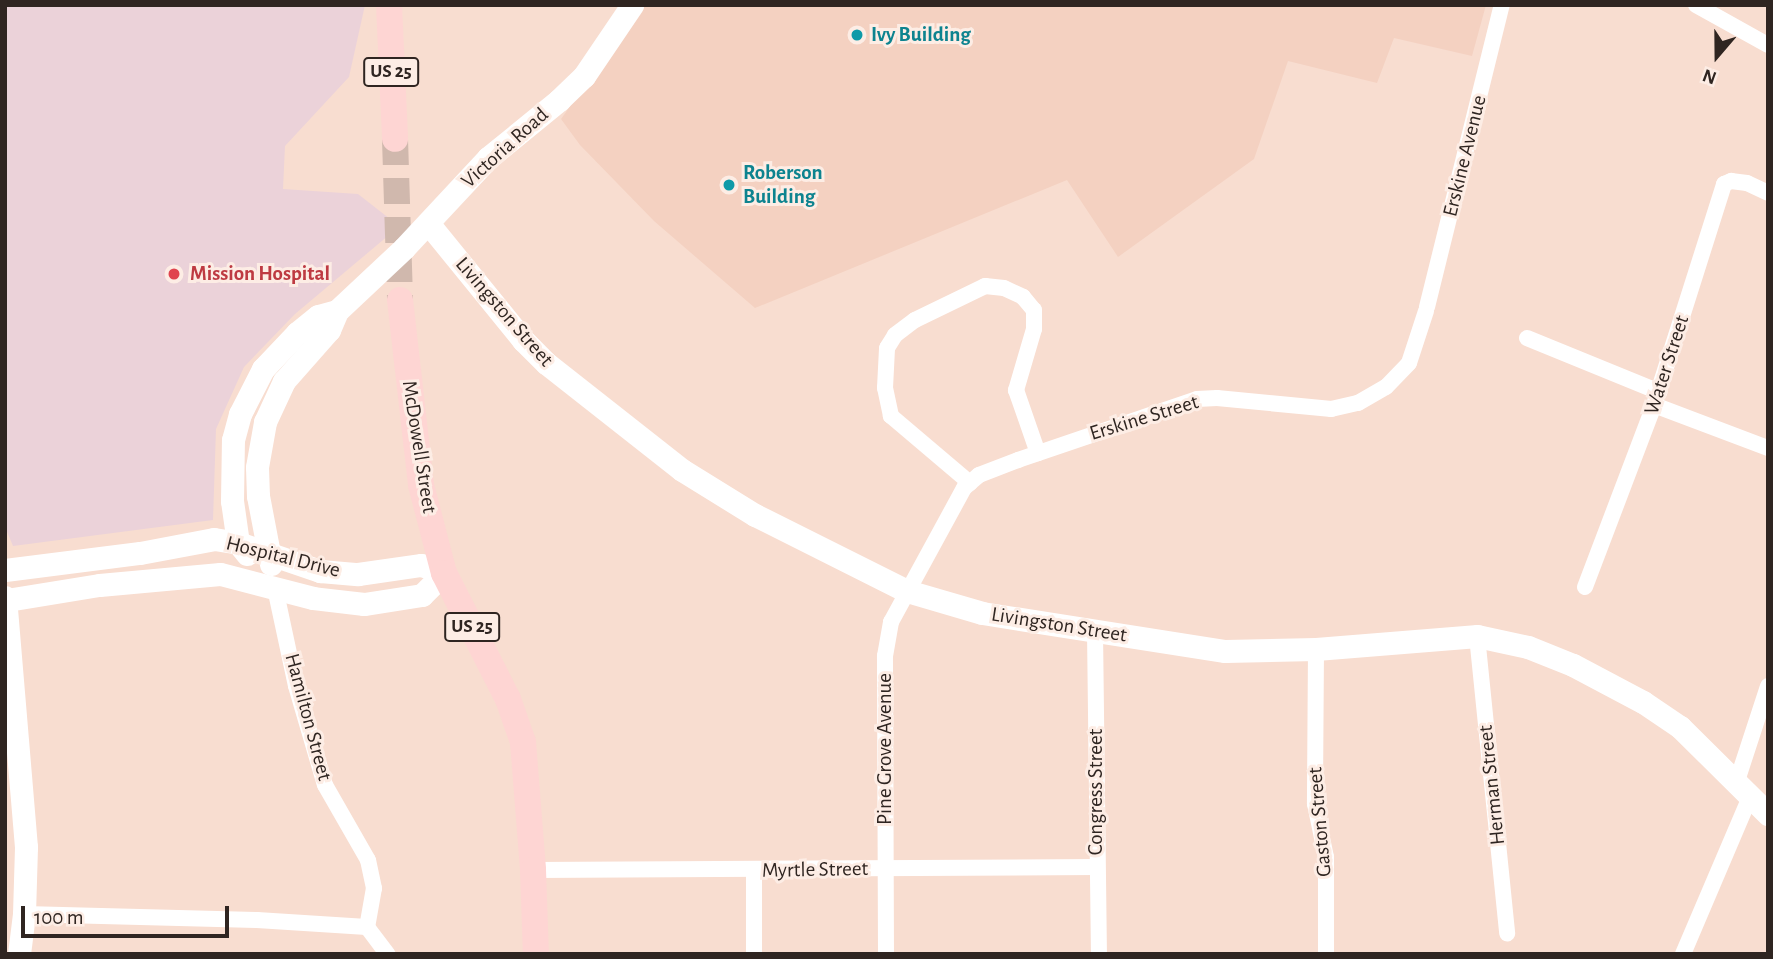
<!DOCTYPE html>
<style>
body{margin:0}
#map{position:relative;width:1773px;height:959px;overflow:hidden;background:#f8ddd0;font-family:"Alegreya Sans",sans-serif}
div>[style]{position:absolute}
.built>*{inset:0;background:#f4d1c1}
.medical>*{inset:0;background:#ebd2d9}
.primary-tunnel>*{height:26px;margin-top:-13px;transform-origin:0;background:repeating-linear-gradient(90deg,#d0b8ad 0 26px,transparent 0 39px)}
.street>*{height:16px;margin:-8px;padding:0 8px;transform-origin:8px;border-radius:8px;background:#fff}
.secondary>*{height:23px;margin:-11.5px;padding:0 11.5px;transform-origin:11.5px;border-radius:11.5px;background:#fff}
.primary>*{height:26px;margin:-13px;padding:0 13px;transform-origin:13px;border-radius:13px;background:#fed5d3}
.dots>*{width:19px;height:19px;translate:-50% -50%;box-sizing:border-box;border:4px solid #fdede5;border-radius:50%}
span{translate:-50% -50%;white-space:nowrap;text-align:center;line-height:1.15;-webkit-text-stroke:6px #fdede5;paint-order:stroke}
.shield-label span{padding:2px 5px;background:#fdede5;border:2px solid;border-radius:5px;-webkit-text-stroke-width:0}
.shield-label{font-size:19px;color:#2f2521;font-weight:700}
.culture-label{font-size:21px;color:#0d838f;font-weight:700}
.left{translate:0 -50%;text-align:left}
.street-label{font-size:21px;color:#2f2521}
.health-label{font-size:21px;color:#be3a42;font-weight:700}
.frame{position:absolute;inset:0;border:7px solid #2f2521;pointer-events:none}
.north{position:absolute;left:1682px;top:21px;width:70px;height:70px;-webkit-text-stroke:5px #fdede5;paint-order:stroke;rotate:200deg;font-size:19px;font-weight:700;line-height:28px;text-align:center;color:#2f2521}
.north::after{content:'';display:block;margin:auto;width:24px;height:32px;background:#2f2521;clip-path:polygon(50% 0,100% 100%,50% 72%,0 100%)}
.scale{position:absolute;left:21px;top:906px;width:208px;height:32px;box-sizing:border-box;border:4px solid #2f2521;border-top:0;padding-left:9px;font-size:21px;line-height:24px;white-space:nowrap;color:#2f2521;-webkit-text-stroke:5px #fdede5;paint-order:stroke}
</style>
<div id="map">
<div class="built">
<i style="clip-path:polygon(643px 5px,1486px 5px,1472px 56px,1394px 38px,1377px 83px,1288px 61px,1254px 159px,1118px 257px,1067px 180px,755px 308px,654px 221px,580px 145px,561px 119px)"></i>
</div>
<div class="medical">
<i style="clip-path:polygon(5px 5px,365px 5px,349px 77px,285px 146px,283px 189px,358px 194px,390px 219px,389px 235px,295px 314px,244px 367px,216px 429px,213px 520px,13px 546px,5px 527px)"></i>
</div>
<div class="primary-tunnel">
<i style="left:395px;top:139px;width:161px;rotate:88.2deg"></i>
</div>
<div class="street">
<i style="left:1696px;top:5px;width:82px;rotate:29.1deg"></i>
<i style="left:1427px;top:307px;width:311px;rotate:-76.1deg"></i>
<i style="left:1527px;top:338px;width:143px;rotate:22.2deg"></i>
<i style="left:1654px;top:405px;width:122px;rotate:20.7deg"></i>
<i style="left:970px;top:483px;width:104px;rotate:-139.7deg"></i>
<i style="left:891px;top:416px;width:29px;rotate:-102deg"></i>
<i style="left:885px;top:388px;width:40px;rotate:-87.1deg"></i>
<i style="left:887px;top:348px;width:15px;rotate:-58deg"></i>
<i style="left:895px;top:335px;width:25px;rotate:-37deg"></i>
<i style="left:915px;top:320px;width:78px;rotate:-25.9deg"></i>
<i style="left:985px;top:286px;width:19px;rotate:6deg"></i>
<i style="left:1004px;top:288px;width:21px;rotate:25deg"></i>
<i style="left:1023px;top:297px;width:17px;rotate:50deg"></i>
<i style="left:1034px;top:310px;width:19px;rotate:90deg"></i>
<i style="left:1034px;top:329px;width:64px;rotate:106.4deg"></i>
<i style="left:1016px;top:390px;width:67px;rotate:70.8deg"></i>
<i style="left:1585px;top:587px;width:195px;rotate:-69.2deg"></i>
<i style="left:1654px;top:405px;width:232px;rotate:-72.4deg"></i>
<i style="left:1724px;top:184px;width:8px;rotate:-23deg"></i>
<i style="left:1731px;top:181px;width:16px;rotate:7deg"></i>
<i style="left:1747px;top:183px;width:23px;rotate:25deg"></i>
<i style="left:275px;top:588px;width:100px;rotate:77.9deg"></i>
<i style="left:296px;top:686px;width:103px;rotate:73.7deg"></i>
<i style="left:325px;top:785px;width:86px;rotate:60.2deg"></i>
<i style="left:368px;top:860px;width:29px;rotate:78deg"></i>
<i style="left:374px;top:888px;width:40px;rotate:100deg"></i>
<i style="left:367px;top:927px;width:34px;rotate:53deg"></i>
<i style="left:1095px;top:631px;width:323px;rotate:89.3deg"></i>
<i style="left:1477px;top:636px;width:299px;rotate:84.2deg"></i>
<i style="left:1316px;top:649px;width:155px;rotate:90.4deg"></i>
<i style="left:1315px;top:804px;width:54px;rotate:78.3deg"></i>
<i style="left:1326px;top:857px;width:97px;rotate:90deg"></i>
<i style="left:1737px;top:781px;width:100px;rotate:-71.9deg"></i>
<i style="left:533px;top:870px;width:564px;rotate:-0.3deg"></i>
<i style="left:24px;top:914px;width:233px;rotate:1.5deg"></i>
<i style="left:257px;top:920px;width:110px;rotate:3.6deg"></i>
<i style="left:754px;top:954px;width:83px;rotate:-90deg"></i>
<i style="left:886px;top:954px;width:298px;rotate:-90.2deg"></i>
<i style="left:885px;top:656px;width:35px;rotate:-80deg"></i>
<i style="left:891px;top:622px;width:153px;rotate:-61.4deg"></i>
<i style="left:964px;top:488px;width:20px;rotate:-41deg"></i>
<i style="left:979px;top:475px;width:42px;rotate:-21deg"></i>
<i style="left:1018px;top:460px;width:189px;rotate:-18.8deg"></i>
<i style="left:1197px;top:399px;width:20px;rotate:-3deg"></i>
<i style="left:1217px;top:398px;width:115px;rotate:5.5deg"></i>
<i style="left:1331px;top:409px;width:28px;rotate:-13deg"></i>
<i style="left:1358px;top:403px;width:32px;rotate:-30deg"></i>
<i style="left:1386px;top:387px;width:33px;rotate:-46deg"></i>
<i style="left:1409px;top:363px;width:55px;rotate:-71.9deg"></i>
<i style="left:1683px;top:954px;width:171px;rotate:-66.9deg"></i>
</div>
<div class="secondary">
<i style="left:428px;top:223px;width:151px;rotate:50.9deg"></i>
<i style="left:523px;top:340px;width:33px;rotate:45deg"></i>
<i style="left:546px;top:363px;width:173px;rotate:38.2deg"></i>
<i style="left:682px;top:470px;width:86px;rotate:31.7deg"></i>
<i style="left:755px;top:515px;width:170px;rotate:26.6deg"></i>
<i style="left:907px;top:591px;width:78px;rotate:16.3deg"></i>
<i style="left:982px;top:613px;width:246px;rotate:8.9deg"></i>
<i style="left:1225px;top:651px;width:91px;rotate:-1.3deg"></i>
<i style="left:1316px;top:649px;width:162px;rotate:-4.6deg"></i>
<i style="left:1477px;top:636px;width:52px;rotate:12.2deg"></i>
<i style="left:1528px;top:647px;width:48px;rotate:21.8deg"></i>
<i style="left:1573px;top:665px;width:79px;rotate:27.9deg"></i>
<i style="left:1643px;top:702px;width:45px;rotate:34deg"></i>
<i style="left:1680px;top:727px;width:124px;rotate:44.7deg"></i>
<i style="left:247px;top:554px;width:14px;rotate:-129deg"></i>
<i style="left:238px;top:543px;width:42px;rotate:-98.1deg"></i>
<i style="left:232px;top:501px;width:61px;rotate:-89.1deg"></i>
<i style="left:233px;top:440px;width:27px;rotate:-75deg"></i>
<i style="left:240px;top:414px;width:51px;rotate:-62.9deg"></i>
<i style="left:263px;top:369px;width:50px;rotate:-46.6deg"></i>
<i style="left:297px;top:333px;width:27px;rotate:-39deg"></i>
<i style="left:318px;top:316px;width:20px;rotate:-15deg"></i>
<i style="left:271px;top:564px;width:69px;rotate:-100.8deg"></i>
<i style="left:258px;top:496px;width:29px;rotate:-92deg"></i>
<i style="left:257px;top:467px;width:46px;rotate:-79.9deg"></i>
<i style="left:265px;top:422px;width:45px;rotate:-65.1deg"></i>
<i style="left:284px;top:381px;width:68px;rotate:-48.6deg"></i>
<i style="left:329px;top:330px;width:21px;rotate:-67deg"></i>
<i style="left:337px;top:311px;width:92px;rotate:-43.2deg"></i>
<i style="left:404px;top:248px;width:123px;rotate:-47deg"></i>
<i style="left:488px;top:158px;width:92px;rotate:-39.2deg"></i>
<i style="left:559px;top:100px;width:35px;rotate:-44deg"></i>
<i style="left:584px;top:76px;width:86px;rotate:-55.9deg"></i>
<i style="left:5px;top:570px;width:136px;rotate:-7.2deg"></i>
<i style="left:140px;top:553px;width:75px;rotate:-10.7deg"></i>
<i style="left:214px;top:539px;width:24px;rotate:9deg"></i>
<i style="left:238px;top:543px;width:87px;rotate:18.9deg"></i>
<i style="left:320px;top:571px;width:38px;rotate:5deg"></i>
<i style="left:358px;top:574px;width:64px;rotate:-8.1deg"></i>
<i style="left:421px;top:565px;width:24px;rotate:19deg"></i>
<i style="left:444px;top:573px;width:31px;rotate:135deg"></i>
<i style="left:422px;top:595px;width:59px;rotate:171.2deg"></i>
<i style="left:364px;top:604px;width:51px;rotate:-173.3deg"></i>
<i style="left:313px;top:598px;width:96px;rotate:-165.5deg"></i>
<i style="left:220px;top:574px;width:121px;rotate:174.8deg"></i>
<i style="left:99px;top:585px;width:94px;rotate:170.8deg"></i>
<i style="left:5px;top:597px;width:251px;rotate:85.2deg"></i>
<i style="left:26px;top:847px;width:67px;rotate:91.7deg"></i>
<i style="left:24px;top:914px;width:40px;rotate:97.1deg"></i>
</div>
<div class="primary">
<i style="left:389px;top:5px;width:134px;rotate:87.4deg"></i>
<i style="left:400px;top:300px;width:186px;rotate:83.5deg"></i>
<i style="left:421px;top:485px;width:91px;rotate:75.4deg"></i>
<i style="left:444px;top:573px;width:141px;rotate:63.1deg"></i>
<i style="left:508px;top:699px;width:46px;rotate:70.8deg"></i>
<i style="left:523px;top:742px;width:128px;rotate:85.5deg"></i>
<i style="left:533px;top:870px;width:84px;rotate:88deg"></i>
</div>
<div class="dots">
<i style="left:857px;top:35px;background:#0f9aa8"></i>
<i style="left:729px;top:185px;background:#0f9aa8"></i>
<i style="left:174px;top:274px;background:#e0444e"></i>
</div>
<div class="shield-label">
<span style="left:391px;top:72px">US 25</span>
<span style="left:472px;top:627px">US 25</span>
</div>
<div class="culture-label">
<span class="left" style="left:871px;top:35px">Ivy Building</span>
<span class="left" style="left:743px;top:185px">Roberson<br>Building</span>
</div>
<div class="street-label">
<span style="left:505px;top:148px;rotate:-42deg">Victoria Road</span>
<span style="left:1465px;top:156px;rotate:-76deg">Erskine Avenue</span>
<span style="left:504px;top:312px;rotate:49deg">Livingston Street</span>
<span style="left:1667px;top:365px;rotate:-72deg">Water Street</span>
<span style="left:1144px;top:418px;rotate:-17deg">Erskine Street</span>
<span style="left:419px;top:447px;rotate:81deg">McDowell Street</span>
<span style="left:283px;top:557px;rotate:14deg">Hospital Drive</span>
<span style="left:1059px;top:625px;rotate:9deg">Livingston Street</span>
<span style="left:308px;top:717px;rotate:75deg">Hamilton Street</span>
<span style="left:885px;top:749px;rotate:-90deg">Pine Grove Avenue</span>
<span style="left:1492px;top:785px;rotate:-96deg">Herman Street</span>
<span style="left:1096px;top:792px;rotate:-90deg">Congress Street</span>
<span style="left:1320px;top:822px;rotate:-95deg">Gaston Street</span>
<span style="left:815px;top:870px;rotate:-1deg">Myrtle Street</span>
</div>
<div class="health-label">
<span class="left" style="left:190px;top:274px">Mission Hospital</span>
</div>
<div class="frame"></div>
<div class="north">N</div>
<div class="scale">100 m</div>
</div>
